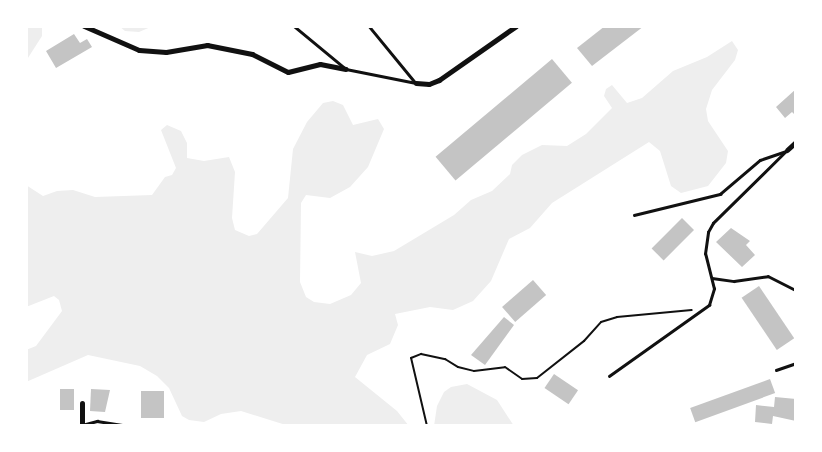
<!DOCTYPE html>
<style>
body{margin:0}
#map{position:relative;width:822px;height:452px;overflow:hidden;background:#fff;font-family:"Sofia Sans Condensed",sans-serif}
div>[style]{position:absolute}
.green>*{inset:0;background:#eee}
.building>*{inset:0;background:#c4c4c4;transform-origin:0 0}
.path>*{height:2px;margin:-1px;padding:0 1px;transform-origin:1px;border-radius:1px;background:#111}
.service>*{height:2.5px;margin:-1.25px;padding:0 1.25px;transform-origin:1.25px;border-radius:1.25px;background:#111}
.minor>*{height:5px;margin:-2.5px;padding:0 2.5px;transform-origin:2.5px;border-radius:2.5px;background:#111}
span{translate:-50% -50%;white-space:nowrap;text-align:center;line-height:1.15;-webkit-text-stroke:5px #fff;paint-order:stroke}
.frame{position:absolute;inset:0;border:28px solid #fff;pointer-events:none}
</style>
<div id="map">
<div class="green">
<i style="clip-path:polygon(26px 26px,42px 26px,42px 36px,26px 61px)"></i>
<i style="clip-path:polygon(119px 26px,153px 26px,139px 32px,125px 31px)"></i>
<i style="clip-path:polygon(732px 41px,738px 50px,735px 60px,712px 90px,706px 109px,708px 121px,728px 151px,726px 163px,708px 186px,681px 193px,671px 186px,660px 151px,649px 142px,552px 203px,530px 228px,509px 239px,491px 281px,473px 301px,453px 310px,430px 307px,395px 314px,398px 325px,390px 344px,367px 355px,355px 377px,397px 411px,409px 426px,289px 426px,241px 411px,221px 414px,204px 422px,189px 420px,182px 416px,169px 388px,157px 376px,140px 366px,88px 355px,26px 382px,26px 350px,36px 346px,62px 311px,59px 300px,54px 296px,26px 307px,26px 185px,43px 196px,57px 191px,73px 190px,95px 197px,152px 195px,165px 177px,172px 175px,176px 168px,161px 130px,167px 125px,181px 131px,187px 143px,187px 158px,204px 161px,229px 157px,235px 172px,232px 218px,235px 230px,249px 236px,257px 234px,288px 198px,293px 149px,307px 122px,323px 103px,333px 101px,343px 105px,353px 125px,378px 119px,384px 129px,368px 167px,350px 187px,330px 198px,306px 195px,301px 203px,300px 282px,306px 297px,314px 302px,330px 304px,351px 295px,361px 283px,355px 252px,372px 256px,394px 251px,454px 215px,471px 200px,492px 191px,510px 174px,512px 165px,522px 155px,542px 145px,567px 146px,586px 134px,612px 108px,604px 96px,606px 89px,612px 85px,627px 103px,642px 98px,673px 71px,707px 57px)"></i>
<i style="clip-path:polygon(467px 384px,497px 400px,514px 426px,434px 426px,437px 406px,444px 392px,451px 387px)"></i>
</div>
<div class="building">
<i style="clip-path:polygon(605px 26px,644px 26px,592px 66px,577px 48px)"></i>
<i style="clip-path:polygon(74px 34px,80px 43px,87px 39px,92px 47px,56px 68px,46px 51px)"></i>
<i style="left:552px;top:59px;width:31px;height:152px;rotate:50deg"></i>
<i style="clip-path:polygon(796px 89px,796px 116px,792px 112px,785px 118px,776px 107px)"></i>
<i style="left:682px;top:218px;width:17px;height:43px;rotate:45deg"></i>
<i style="clip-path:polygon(731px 228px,750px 241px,746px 245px,755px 255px,742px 267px,716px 242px)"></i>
<i style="left:533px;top:280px;width:20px;height:41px;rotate:49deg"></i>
<i style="left:759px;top:286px;width:63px;height:21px;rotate:56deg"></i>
<i style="clip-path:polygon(504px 317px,514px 325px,485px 365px,471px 355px)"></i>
<i style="left:554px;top:374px;width:29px;height:17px;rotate:34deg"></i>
<i style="left:770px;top:379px;width:15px;height:85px;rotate:70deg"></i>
<i style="left:60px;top:389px;width:14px;height:21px"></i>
<i style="clip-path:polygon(91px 389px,110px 390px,105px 412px,90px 411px)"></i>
<i style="left:141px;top:391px;width:23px;height:27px"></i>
<i style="clip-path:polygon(775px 397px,796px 399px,796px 421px,773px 416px,772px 424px,755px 422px,756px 405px,774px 407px)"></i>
</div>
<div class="path">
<i style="left:427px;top:426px;width:70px;rotate:-103.2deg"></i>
<i style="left:411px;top:358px;width:11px;rotate:-22deg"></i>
<i style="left:421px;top:354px;width:25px;rotate:12deg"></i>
<i style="left:445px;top:359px;width:15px;rotate:32deg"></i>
<i style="left:458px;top:367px;width:16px;rotate:14deg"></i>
<i style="left:474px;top:371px;width:31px;rotate:-7deg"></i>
<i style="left:505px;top:367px;width:21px;rotate:35deg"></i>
<i style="left:522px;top:379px;width:15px;rotate:-4deg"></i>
<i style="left:537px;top:378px;width:60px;rotate:-38.2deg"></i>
<i style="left:584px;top:341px;width:25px;rotate:-48deg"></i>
<i style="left:601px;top:322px;width:17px;rotate:-17deg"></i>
<i style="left:617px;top:317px;width:75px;rotate:-5.3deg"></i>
</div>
<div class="service">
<i style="left:294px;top:26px;width:67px;rotate:39.6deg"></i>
<i style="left:346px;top:69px;width:71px;rotate:11.3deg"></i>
<i style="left:369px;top:26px;width:72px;rotate:50.6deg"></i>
<i style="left:634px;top:215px;width:89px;rotate:-13.7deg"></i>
<i style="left:720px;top:194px;width:52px;rotate:-40.4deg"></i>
<i style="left:760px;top:160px;width:28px;rotate:-19deg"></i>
<i style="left:712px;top:278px;width:22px;rotate:8deg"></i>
<i style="left:734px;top:281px;width:34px;rotate:-8deg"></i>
<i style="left:768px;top:276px;width:31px;rotate:27deg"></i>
<i style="left:776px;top:370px;width:21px;rotate:-19deg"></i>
<i style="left:609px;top:376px;width:123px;rotate:-35.4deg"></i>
<i style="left:709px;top:305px;width:17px;rotate:-73deg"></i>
<i style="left:714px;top:289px;width:36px;rotate:-104deg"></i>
<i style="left:705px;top:254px;width:22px;rotate:-82deg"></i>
<i style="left:708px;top:232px;width:10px;rotate:-61deg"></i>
<i style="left:713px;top:223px;width:104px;rotate:-44.6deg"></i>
<i style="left:82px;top:425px;width:16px;rotate:-15deg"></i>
<i style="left:97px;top:421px;width:30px;rotate:9deg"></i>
</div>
<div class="minor">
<i style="left:84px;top:26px;width:60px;rotate:23.6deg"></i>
<i style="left:139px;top:50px;width:27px;rotate:4deg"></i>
<i style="left:166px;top:52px;width:42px;rotate:-9.7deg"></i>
<i style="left:207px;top:45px;width:46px;rotate:11.3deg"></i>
<i style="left:252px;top:54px;width:40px;rotate:26.6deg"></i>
<i style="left:288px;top:72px;width:33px;rotate:-14deg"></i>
<i style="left:320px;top:64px;width:26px;rotate:11deg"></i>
<i style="left:416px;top:83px;width:13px;rotate:4deg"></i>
<i style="left:429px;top:84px;width:11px;rotate:-22deg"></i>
<i style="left:439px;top:80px;width:94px;rotate:-35deg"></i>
<i style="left:787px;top:150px;width:12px;rotate:-42deg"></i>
<i style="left:82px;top:403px;width:23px;rotate:90deg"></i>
</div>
<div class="frame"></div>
</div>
